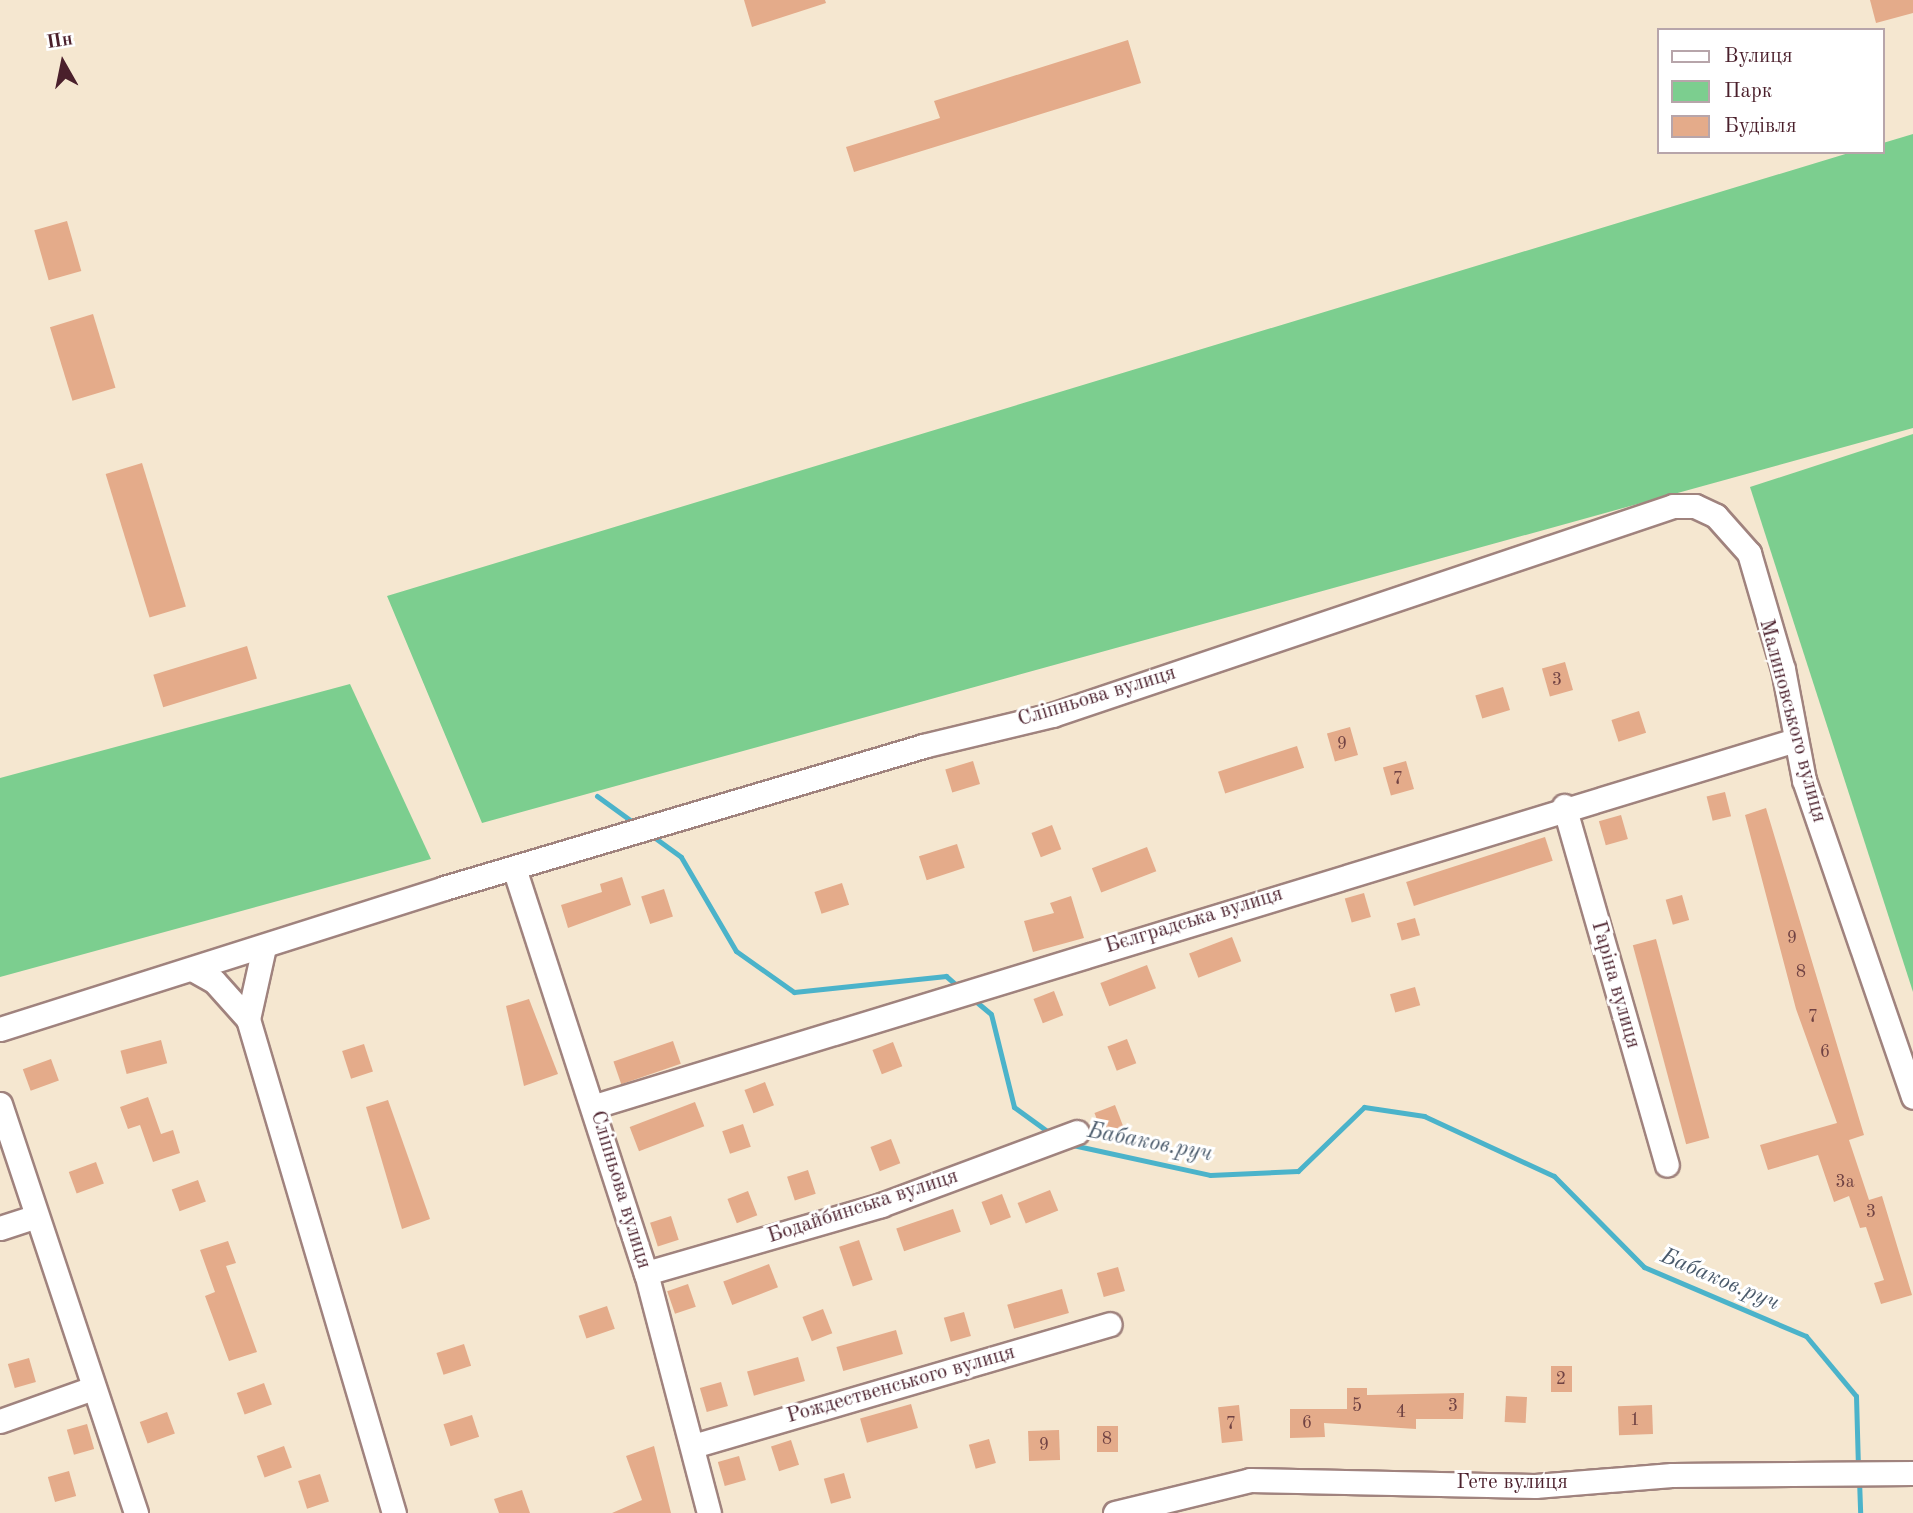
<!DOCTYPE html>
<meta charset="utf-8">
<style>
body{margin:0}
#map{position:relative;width:1913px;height:1513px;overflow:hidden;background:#f5e7d0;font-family:"Old Standard TT",serif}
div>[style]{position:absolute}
.green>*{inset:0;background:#7cce8f}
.stream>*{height:5px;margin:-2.5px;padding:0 2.5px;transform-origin:2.5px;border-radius:2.5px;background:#4bb3ca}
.building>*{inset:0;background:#e4ab8a;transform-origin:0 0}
.roads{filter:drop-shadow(2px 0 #a0837e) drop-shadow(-2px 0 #a0837e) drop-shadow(0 2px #a0837e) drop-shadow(0 -2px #a0837e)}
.minor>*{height:23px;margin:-11.5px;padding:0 11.5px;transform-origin:11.5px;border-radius:11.5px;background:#fff}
span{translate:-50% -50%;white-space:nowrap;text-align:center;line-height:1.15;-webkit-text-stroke:6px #fff;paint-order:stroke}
.number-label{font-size:18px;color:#704243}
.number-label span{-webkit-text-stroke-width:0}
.street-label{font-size:21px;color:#4a1f2b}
.water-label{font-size:23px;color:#4a5a6b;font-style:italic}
.legend{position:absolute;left:1657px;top:28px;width:228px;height:126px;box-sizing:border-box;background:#fff;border:2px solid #b7a5aa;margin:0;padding:9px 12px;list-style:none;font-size:21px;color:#4a1f2b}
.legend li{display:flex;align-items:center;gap:14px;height:35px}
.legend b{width:35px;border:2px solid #b7a5aa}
.north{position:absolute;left:28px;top:28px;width:70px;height:70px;-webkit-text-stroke:5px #fff;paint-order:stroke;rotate:351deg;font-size:19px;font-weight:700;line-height:28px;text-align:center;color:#4a1f2b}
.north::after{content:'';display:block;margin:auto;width:24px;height:32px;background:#4a1f2b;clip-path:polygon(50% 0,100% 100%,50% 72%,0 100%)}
</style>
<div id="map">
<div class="green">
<i style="clip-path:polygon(1913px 134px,1913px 428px,482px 823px,387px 596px,1852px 152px,1883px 152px,1883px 143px)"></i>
<i style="clip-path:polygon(1913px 434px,1913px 992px,1750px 487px)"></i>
<i style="clip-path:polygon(350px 684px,431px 859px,0 977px,0 778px)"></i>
</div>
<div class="stream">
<i style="left:597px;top:796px;width:46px;rotate:36.1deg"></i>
<i style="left:651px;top:835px;width:37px;rotate:36deg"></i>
<i style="left:681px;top:857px;width:109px;rotate:59.7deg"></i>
<i style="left:736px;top:951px;width:71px;rotate:35.3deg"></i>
<i style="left:794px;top:992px;width:153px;rotate:-6deg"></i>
<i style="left:946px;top:976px;width:18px;rotate:41deg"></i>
<i style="left:973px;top:999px;width:23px;rotate:40deg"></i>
<i style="left:991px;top:1014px;width:96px;rotate:76.1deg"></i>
<i style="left:1014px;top:1107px;width:46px;rotate:36.1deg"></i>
<i style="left:1068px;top:1144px;width:145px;rotate:12.3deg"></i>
<i style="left:1210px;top:1175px;width:88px;rotate:-2.6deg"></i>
<i style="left:1298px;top:1171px;width:92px;rotate:-44.1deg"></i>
<i style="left:1364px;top:1107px;width:61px;rotate:8.5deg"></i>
<i style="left:1424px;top:1116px;width:143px;rotate:24.8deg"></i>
<i style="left:1554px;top:1176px;width:128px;rotate:45.3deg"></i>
<i style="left:1644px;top:1267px;width:176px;rotate:23.1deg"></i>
<i style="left:1806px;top:1336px;width:78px;rotate:50.2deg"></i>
<i style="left:1856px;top:1396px;width:73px;rotate:88.4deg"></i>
<i style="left:1859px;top:1479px;width:34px;rotate:88deg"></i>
</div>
<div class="building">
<i style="clip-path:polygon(744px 0,825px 0,826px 3px,752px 27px)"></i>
<i style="clip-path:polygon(1870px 0,1913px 0,1913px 13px,1876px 23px)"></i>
<i style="clip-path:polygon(1128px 40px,1141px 83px,854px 172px,846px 147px,940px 118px,934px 101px)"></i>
<i style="left:67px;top:221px;width:52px;height:34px;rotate:74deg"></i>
<i style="left:93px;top:314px;width:77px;height:45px;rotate:73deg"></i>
<i style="left:142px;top:463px;width:150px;height:38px;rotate:73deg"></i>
<i style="left:247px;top:646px;width:34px;height:98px;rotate:73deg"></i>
<i style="left:1565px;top:662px;width:29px;height:24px;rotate:74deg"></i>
<i style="left:1503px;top:687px;width:24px;height:29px;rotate:73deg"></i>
<i style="left:1639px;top:711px;width:23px;height:29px;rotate:72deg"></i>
<i style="left:1350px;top:727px;width:29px;height:24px;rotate:74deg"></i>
<i style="left:1297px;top:746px;width:23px;height:83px;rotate:72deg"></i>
<i style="left:973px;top:761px;width:24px;height:29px;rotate:73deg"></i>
<i style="left:1406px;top:761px;width:29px;height:24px;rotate:74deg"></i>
<i style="left:1725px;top:792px;width:25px;height:19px;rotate:76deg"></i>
<i style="clip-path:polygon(1766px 808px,1864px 1135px,1849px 1140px,1869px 1200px,1882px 1196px,1912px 1295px,1881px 1304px,1874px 1283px,1884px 1280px,1866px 1227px,1860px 1228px,1849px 1196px,1834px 1202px,1818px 1155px,1768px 1170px,1760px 1145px,1837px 1123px,1796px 1009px,1745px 815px)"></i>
<i style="left:1621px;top:815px;width:25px;height:23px;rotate:74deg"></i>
<i style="left:1052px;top:825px;width:26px;height:22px;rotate:69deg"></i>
<i style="left:1545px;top:837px;width:25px;height:146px;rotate:72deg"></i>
<i style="left:957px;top:844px;width:25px;height:40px;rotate:72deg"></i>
<i style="left:1147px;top:847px;width:26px;height:59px;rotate:69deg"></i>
<i style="clip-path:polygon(622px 877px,631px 905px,568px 928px,561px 905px,602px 892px,600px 884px)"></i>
<i style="left:842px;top:883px;width:23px;height:29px;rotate:72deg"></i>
<i style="left:664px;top:889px;width:29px;height:24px;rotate:72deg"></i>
<i style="left:1364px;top:893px;width:25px;height:20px;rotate:74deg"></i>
<i style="left:1682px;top:895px;width:26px;height:17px;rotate:74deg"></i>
<i style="clip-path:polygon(1071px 896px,1084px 938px,1033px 952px,1024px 921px,1054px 913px,1050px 903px)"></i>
<i style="left:1415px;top:918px;width:18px;height:19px;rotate:74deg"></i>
<i style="left:1232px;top:937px;width:26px;height:46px;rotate:69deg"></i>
<i style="left:1656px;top:939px;width:206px;height:24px;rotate:75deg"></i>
<i style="left:1147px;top:965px;width:25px;height:50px;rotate:69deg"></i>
<i style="left:1415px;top:987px;width:19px;height:26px;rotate:74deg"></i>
<i style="left:1054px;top:991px;width:26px;height:22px;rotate:69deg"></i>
<i style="clip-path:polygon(529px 999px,558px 1074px,524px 1086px,506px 1006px)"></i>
<i style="left:1127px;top:1039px;width:26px;height:21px;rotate:69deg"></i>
<i style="left:161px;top:1040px;width:24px;height:42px;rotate:75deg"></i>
<i style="left:673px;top:1041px;width:24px;height:63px;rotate:71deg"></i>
<i style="left:893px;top:1042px;width:26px;height:22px;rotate:69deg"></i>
<i style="left:364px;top:1044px;width:29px;height:23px;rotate:72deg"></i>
<i style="left:51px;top:1059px;width:23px;height:30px;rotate:70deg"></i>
<i style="left:765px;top:1082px;width:25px;height:22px;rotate:69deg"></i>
<i style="clip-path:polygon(148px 1097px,161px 1134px,173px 1130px,180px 1153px,153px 1162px,140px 1125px,128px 1129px,120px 1107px)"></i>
<i style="clip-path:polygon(388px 1100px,430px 1219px,402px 1229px,366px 1107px)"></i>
<i style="left:695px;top:1102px;width:26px;height:70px;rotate:69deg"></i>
<i style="left:1115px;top:1105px;width:26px;height:22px;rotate:69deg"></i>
<i style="left:743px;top:1124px;width:24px;height:22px;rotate:71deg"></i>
<i style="left:891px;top:1139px;width:26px;height:22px;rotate:69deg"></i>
<i style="left:96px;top:1162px;width:23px;height:29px;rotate:70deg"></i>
<i style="left:808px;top:1170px;width:25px;height:22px;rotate:72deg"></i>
<i style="left:198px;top:1180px;width:23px;height:28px;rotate:70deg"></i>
<i style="left:1050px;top:1190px;width:22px;height:35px;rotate:68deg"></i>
<i style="left:748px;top:1191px;width:26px;height:22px;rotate:69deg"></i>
<i style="left:1002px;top:1194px;width:25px;height:22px;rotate:69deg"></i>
<i style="left:953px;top:1209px;width:24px;height:60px;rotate:71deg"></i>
<i style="left:671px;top:1216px;width:25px;height:22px;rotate:72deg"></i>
<i style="left:859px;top:1240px;width:42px;height:21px;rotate:71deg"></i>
<i style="clip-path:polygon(228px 1241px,236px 1263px,226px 1266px,257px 1352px,229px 1361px,205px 1296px,215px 1292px,200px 1250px)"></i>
<i style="left:769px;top:1264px;width:25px;height:49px;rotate:69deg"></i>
<i style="left:1118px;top:1267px;width:25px;height:22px;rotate:74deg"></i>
<i style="left:688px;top:1284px;width:24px;height:22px;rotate:71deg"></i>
<i style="left:1062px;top:1289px;width:25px;height:57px;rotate:74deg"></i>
<i style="left:607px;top:1306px;width:24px;height:30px;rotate:71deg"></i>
<i style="left:823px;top:1309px;width:26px;height:22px;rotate:69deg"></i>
<i style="left:964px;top:1312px;width:25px;height:21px;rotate:74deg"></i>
<i style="left:896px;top:1330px;width:25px;height:62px;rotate:74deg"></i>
<i style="left:464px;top:1344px;width:23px;height:29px;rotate:72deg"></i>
<i style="left:798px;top:1357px;width:25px;height:53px;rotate:74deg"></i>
<i style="left:29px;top:1358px;width:25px;height:22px;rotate:74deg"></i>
<i style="left:1551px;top:1366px;width:21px;height:26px"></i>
<i style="left:721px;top:1382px;width:25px;height:22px;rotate:74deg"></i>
<i style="left:264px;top:1383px;width:23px;height:29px;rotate:70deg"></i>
<i style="clip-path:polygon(1347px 1388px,1367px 1388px,1367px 1395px,1464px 1393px,1463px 1419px,1416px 1419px,1416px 1429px,1324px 1423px,1325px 1437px,1290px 1438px,1290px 1409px,1347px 1409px)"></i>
<i style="left:1506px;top:1396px;width:21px;height:26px;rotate:3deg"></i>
<i style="left:911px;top:1404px;width:25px;height:53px;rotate:74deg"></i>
<i style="left:1239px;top:1405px;width:36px;height:21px;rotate:84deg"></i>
<i style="left:1652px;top:1405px;width:29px;height:34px;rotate:88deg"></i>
<i style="left:167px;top:1412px;width:23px;height:29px;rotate:70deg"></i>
<i style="left:472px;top:1415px;width:23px;height:30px;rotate:72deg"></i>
<i style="left:87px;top:1424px;width:26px;height:21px;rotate:74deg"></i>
<i style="left:1097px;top:1426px;width:21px;height:26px"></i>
<i style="left:1059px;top:1430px;width:30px;height:31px;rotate:88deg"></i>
<i style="left:989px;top:1439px;width:25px;height:21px;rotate:74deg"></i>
<i style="left:791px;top:1440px;width:26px;height:21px;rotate:72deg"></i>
<i style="left:284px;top:1446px;width:23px;height:29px;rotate:70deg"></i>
<i style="clip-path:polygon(654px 1446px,671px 1513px,612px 1513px,642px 1500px,626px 1456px)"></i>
<i style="left:739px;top:1456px;width:25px;height:22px;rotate:74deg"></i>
<i style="left:69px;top:1471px;width:26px;height:22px;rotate:74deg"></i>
<i style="left:844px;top:1473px;width:26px;height:21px;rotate:74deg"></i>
<i style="left:320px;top:1474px;width:29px;height:23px;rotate:72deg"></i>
<i style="clip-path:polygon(522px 1490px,530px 1513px,499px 1513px,494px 1499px)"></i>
</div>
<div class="roads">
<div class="minor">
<i style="left:1564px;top:806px;width:373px;rotate:74deg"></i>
<i style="left:515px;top:871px;width:423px;rotate:72deg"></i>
<i style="left:646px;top:1273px;width:248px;rotate:75.3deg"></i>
<i style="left:264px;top:947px;width:74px;rotate:102.5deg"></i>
<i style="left:248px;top:1019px;width:515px;rotate:73.54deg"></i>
<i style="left:192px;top:969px;width:25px;rotate:29deg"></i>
<i style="left:214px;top:981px;width:51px;rotate:48.2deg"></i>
<i style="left:0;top:1029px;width:466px;rotate:-17.6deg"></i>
<i style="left:444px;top:888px;width:500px;rotate:-16.5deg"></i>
<i style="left:923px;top:746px;width:133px;rotate:-13.5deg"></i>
<i style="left:1052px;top:715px;width:655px;rotate:-18.6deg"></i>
<i style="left:1673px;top:506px;width:22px"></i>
<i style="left:1695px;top:506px;width:23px;rotate:25deg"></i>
<i style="left:1716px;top:516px;width:50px;rotate:48.3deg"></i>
<i style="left:1749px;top:553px;width:121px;rotate:73.7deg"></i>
<i style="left:1783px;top:669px;width:113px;rotate:79.3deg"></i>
<i style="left:1804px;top:780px;width:335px;rotate:71deg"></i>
<i style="left:0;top:1104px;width:431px;rotate:71.6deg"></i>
<i style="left:595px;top:1106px;width:1255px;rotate:-16.96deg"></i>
<i style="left:0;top:1228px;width:36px;rotate:-18deg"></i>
<i style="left:646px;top:1273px;width:245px;rotate:-16.1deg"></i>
<i style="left:881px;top:1205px;width:209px;rotate:-20.4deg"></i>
<i style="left:0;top:1421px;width:99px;rotate:-19.5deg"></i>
<i style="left:693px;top:1446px;width:434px;rotate:-16.3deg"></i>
<i style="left:1115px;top:1513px;width:139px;rotate:-13.7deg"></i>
<i style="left:1250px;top:1480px;width:285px;rotate:1.2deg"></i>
<i style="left:1535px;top:1486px;width:137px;rotate:-4.6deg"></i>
<i style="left:1672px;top:1475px;width:241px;rotate:-0.5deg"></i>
</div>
</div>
<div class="number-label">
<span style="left:1557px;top:680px">3</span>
<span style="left:1342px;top:744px">9</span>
<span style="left:1398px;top:779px">7</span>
<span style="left:1792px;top:938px">9</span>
<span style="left:1801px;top:972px">8</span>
<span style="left:1813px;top:1017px">7</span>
<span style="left:1825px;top:1052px">6</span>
<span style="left:1845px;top:1182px">3а</span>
<span style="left:1871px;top:1212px">3</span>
<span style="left:1561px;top:1379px">2</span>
<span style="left:1357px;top:1406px">5</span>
<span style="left:1453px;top:1406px">3</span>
<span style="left:1401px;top:1412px">4</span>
<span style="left:1635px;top:1420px">1</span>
<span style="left:1307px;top:1423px">6</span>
<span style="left:1231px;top:1424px">7</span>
<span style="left:1107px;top:1439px">8</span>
<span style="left:1044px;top:1445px">9</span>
</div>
<div class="street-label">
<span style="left:1097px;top:697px;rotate:-17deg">Сліпньова вулиця</span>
<span style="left:1792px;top:721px;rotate:75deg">Малиновського вулиця</span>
<span style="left:1194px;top:921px;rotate:-17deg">Бєлградська вулиця</span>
<span style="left:1615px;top:985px;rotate:74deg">Гаріна вулиця</span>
<span style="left:620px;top:1190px;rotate:73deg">Сліпньова вулиця</span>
<span style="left:863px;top:1207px;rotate:-18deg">Бодайбинська вулиця</span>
<span style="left:901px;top:1385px;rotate:-16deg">Рождественського вулиця</span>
<span style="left:1512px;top:1483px">Гете вулиця</span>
</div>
<div class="water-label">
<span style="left:1150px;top:1143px;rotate:11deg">Бабаков.руч</span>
<span style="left:1720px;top:1280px;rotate:23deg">Бабаков.руч</span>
</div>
<ul class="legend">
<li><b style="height:9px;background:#fff"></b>Вулиця</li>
<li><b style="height:19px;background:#7cce8f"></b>Парк</li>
<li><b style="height:19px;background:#e4ab8a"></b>Будівля</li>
</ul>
<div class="north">Пн</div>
</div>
